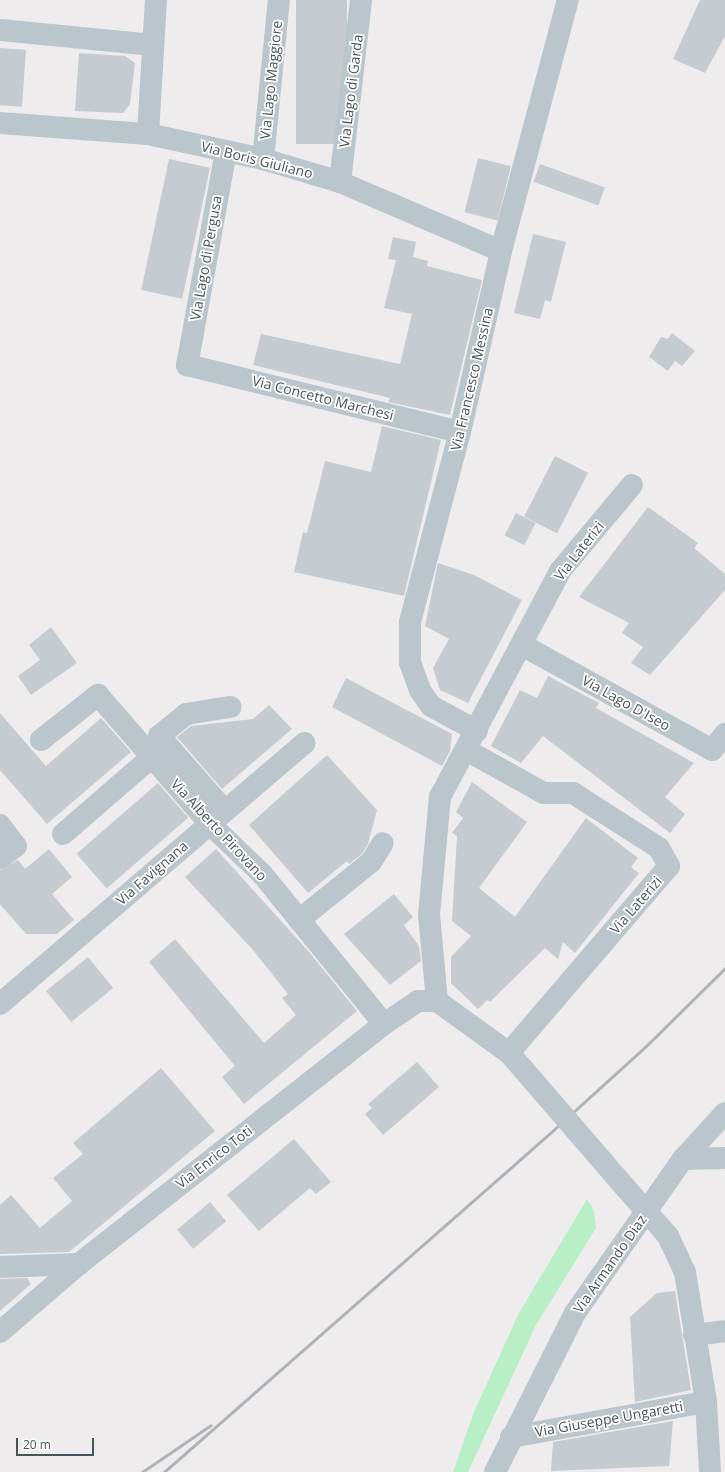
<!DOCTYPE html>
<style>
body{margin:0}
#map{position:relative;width:725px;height:1472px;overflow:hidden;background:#efeced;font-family:"Open Sans",sans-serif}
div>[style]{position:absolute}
.green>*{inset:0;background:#b9efc7}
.building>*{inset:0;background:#c6cbd0;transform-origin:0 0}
.minor>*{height:22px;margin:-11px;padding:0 11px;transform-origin:11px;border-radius:11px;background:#bac6cc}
.rail>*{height:3px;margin:-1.5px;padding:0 1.5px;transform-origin:1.5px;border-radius:1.5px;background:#afb3b7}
.minor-bridge>*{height:22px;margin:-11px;padding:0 11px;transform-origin:11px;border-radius:11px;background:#bac6cc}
span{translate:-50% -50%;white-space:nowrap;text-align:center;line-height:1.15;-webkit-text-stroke:3.5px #fff;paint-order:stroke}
.street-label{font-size:14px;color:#45535a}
.scale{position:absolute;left:16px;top:1438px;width:78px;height:18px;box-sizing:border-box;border:2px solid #45535a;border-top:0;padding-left:5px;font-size:12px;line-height:14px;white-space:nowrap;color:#45535a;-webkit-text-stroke:3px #fff;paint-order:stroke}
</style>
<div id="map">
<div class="green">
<i style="clip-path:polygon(587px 1199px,594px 1211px,596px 1228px,536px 1325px,468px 1472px,453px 1472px,474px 1412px,519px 1313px)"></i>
</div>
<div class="building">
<i style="left:296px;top:0;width:51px;height:144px"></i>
<i style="clip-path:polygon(700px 0,725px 0,725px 36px,705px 73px,673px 59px)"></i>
<i style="left:0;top:48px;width:26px;height:57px;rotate:4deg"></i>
<i style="clip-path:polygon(79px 53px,125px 56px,135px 63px,130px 104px,123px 113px,75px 111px)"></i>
<i style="left:478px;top:158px;width:34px;height:56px;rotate:14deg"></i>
<i style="left:169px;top:159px;width:42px;height:134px;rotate:12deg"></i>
<i style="left:540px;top:164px;width:69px;height:19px;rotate:20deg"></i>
<i style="clip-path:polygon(533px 234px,566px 242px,551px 302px,545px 300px,540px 319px,514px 313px)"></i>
<i style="clip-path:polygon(393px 237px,416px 242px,413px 257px,428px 261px,427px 266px,482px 280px,450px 415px,388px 402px,390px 398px,253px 365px,261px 334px,400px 364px,412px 314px,384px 308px,396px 260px,388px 259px)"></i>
<i style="clip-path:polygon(672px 333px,695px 351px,682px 366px,675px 361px,668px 371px,649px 357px,661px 337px,668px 339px)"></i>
<i style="clip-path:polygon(382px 426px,441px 440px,404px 596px,294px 572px,303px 532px,307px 533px,325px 461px,371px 472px)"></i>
<i style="left:555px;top:456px;width:37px;height:68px;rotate:27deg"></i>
<i style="clip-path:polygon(648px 507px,698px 543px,694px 548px,725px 574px,725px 590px,650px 675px,631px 663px,643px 647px,622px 633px,629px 623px,579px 597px)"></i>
<i style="left:516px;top:513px;width:22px;height:25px;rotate:27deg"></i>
<i style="clip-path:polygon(438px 563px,474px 575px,522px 600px,468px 703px,440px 690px,433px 668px,449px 639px,425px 626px)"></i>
<i style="clip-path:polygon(51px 627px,77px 663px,31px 695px,18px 676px,40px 660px,29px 645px)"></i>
<i style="clip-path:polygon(548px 676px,599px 703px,596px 708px,694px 763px,665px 797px,685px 814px,670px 833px,543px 736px,521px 763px,491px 746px,520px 690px,537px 698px)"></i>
<i style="clip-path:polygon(346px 678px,452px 734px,450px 751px,442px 766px,332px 707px)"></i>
<i style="clip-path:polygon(269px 705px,292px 729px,222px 789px,177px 737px,191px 726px,253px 719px)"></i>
<i style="clip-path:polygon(0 713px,46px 766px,101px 718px,131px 752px,47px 824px,0 770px)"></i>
<i style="clip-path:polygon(327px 755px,377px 810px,368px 844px,362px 854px,349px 864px,347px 861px,308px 893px,249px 825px)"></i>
<i style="clip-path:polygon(472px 782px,527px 822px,479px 888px,515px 917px,586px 818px,638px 858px,631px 867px,639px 873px,575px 953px,563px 942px,558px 959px,545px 948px,490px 1002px,487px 1000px,478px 1009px,451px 983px,451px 957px,471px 936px,452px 921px,457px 836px,452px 833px,463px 818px,456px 812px)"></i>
<i style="left:158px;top:783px;width:46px;height:108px;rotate:49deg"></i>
<i style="clip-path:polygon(49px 849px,72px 877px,52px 894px,74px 920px,57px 934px,26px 934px,0 904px,0 870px,18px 860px,25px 869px)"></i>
<i style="clip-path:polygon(216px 849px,310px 953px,357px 1011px,244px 1104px,222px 1077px,235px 1066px,149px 962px,175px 939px,264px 1043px,296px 1015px,282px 998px,288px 994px,253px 950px,185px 877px)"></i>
<i style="clip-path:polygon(394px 894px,413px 917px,404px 925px,419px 946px,421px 961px,390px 985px,344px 934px)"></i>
<i style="left:88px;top:957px;width:40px;height:54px;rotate:51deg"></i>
<i style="clip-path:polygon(417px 1062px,439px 1087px,383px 1135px,365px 1114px,372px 1108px,368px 1104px)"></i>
<i style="clip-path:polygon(161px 1068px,215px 1131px,69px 1252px,0 1254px,0 1205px,11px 1195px,40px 1228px,72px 1201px,53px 1178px,83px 1154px,73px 1143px)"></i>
<i style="clip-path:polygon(294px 1139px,331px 1182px,316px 1194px,310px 1188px,259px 1231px,227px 1195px)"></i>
<i style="left:210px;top:1202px;width:25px;height:43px;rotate:50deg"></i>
<i style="clip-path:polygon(27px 1278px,31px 1284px,0 1311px,0 1279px)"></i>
<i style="clip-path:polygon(675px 1291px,691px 1390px,635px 1402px,630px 1317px,657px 1293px)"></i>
<i style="clip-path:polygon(673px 1421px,669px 1466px,551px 1471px,553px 1442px)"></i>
</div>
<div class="minor">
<i style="left:0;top:30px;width:154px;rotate:5.6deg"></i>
<i style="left:0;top:123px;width:148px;rotate:4.3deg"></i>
<i style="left:148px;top:134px;width:118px;rotate:12.3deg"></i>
<i style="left:263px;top:159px;width:80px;rotate:16.6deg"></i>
<i style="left:340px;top:182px;width:175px;rotate:23.2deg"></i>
<i style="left:148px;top:134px;width:134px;rotate:-86.6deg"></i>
<i style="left:226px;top:151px;width:218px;rotate:100.3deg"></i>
<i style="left:187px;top:365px;width:281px;rotate:13.8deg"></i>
<i style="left:263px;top:159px;width:160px;rotate:-84.3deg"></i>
<i style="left:340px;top:182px;width:183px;rotate:-83.4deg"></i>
<i style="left:522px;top:645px;width:217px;rotate:28.9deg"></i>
<i style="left:712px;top:750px;width:21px;rotate:-51deg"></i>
<i style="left:477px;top:731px;width:52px;rotate:-151.5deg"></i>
<i style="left:431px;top:706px;width:19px;rotate:-125deg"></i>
<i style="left:420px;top:690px;width:29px;rotate:-110deg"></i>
<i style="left:410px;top:663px;width:41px;rotate:-90deg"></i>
<i style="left:410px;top:622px;width:196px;rotate:-75.3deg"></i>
<i style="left:460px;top:432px;width:186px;rotate:-77.2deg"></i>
<i style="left:501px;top:251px;width:260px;rotate:-75.1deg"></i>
<i style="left:41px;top:740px;width:73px;rotate:-38.3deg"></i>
<i style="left:98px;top:695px;width:171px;rotate:49deg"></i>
<i style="left:210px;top:824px;width:72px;rotate:43.9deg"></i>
<i style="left:262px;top:874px;width:193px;rotate:50.9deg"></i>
<i style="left:466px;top:750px;width:89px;rotate:28.9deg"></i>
<i style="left:544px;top:793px;width:29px"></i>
<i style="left:573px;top:793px;width:102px;rotate:32.6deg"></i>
<i style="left:659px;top:848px;width:21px;rotate:61deg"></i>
<i style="left:669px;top:866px;width:246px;rotate:130.6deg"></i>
<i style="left:225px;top:811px;width:100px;rotate:-131.3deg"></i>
<i style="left:159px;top:736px;width:35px;rotate:-39deg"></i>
<i style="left:186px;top:714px;width:45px;rotate:-9deg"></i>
<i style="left:0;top:825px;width:26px;rotate:53deg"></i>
<i style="left:16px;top:846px;width:20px;rotate:143deg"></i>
<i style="left:63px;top:834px;width:118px;rotate:-40.9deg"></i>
<i style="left:299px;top:920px;width:92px;rotate:-38.9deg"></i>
<i style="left:371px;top:862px;width:22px;rotate:-58deg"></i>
<i style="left:0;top:1004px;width:401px;rotate:-40.6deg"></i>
<i style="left:523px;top:1069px;width:21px;rotate:-131deg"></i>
<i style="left:509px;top:1053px;width:89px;rotate:-144.2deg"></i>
<i style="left:437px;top:1001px;width:86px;rotate:-95.3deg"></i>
<i style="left:429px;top:915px;width:119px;rotate:-84.7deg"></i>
<i style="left:440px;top:797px;width:256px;rotate:-62deg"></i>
<i style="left:560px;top:571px;width:112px;rotate:-50.1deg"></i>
<i style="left:683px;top:1159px;width:42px;rotate:-1.4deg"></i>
<i style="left:624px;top:1186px;width:67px;rotate:48.7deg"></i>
<i style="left:668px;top:1236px;width:40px;rotate:65deg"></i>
<i style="left:685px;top:1272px;width:132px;rotate:80.8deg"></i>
<i style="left:706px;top:1402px;width:70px;rotate:86.7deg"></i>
<i style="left:0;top:1267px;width:79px;rotate:-2.2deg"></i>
<i style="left:0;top:1332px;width:104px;rotate:-40.7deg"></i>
<i style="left:79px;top:1264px;width:388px;rotate:-38.2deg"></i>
<i style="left:384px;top:1024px;width:41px;rotate:-34.1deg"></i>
<i style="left:418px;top:1001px;width:19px"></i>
<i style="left:694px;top:1335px;width:31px;rotate:-7deg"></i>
<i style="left:511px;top:1437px;width:198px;rotate:-10.2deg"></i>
<i style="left:495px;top:1472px;width:178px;rotate:-63.3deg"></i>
<i style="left:575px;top:1313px;width:188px;rotate:-55deg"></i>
<i style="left:683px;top:1159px;width:62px;rotate:-47.6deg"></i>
</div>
<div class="rail">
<i style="left:142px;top:1472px;width:83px;rotate:-34.3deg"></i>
<i style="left:164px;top:1472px;width:512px;rotate:-41.28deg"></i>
<i style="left:549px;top:1134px;width:130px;rotate:-42.2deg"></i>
<i style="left:645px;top:1047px;width:112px;rotate:-44.6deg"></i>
</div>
<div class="minor-bridge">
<i style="left:523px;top:1069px;width:155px;rotate:49.2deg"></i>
</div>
<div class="street-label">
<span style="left:271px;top:80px;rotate:-84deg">Via Lago Maggiore</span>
<span style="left:351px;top:91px;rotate:-83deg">Via Lago di Garda</span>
<span style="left:257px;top:160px;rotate:14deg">Via Boris Giuliano</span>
<span style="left:206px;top:258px;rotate:-80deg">Via Lago di Pergusa</span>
<span style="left:472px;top:379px;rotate:-77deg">Via Francesco Messina</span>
<span style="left:323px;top:398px;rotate:14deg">Via Concetto Marchesi</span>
<span style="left:579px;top:551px;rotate:-52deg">Via Laterizi</span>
<span style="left:626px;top:703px;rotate:29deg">Via Lago D'Iseo</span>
<span style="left:219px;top:830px;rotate:47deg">Via Alberto Pirovano</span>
<span style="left:152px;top:873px;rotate:-41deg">Via Favignana</span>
<span style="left:636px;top:905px;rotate:-49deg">Via Laterizi</span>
<span style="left:214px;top:1157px;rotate:-38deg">Via Enrico Toti</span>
<span style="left:610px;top:1264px;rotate:-55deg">Via Armando Diaz</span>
<span style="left:609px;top:1419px;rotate:-10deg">Via Giuseppe Ungaretti</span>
</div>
<div class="scale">20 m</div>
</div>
